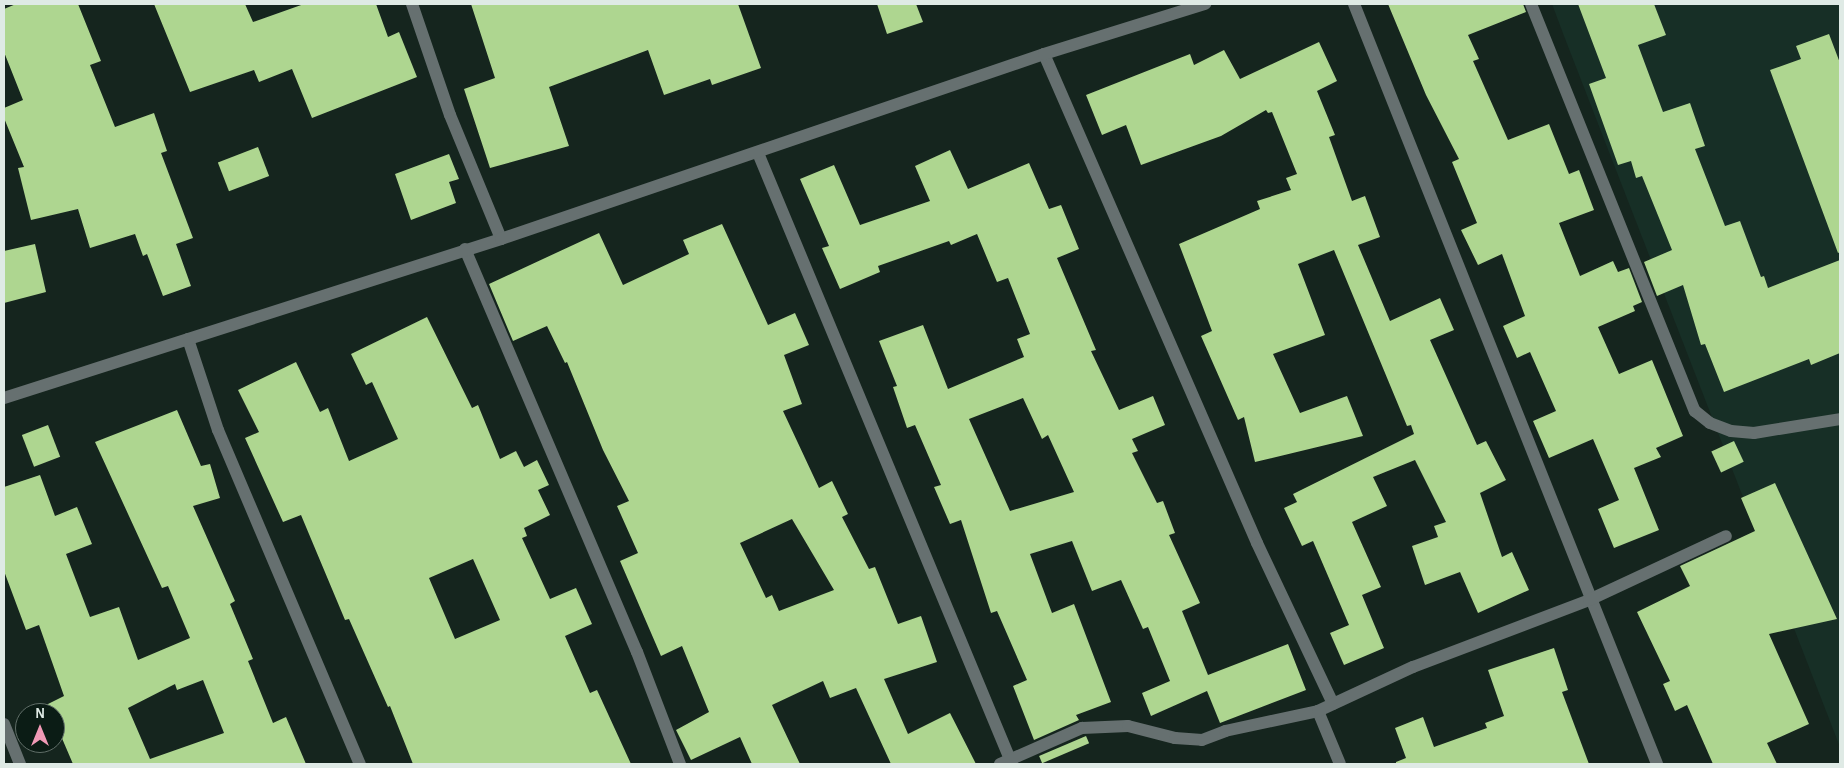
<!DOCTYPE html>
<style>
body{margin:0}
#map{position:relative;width:1844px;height:768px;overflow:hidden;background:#15251e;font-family:"Alegreya Sans",sans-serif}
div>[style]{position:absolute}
.built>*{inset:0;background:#172f26}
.building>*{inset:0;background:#aed690;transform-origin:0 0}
.minor>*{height:12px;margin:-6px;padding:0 6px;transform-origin:6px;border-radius:6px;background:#667070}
span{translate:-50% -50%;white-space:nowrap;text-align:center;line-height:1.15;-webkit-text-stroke:5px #0b1c15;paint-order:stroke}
.frame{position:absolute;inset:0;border:5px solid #dfeae5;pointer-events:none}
.north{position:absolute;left:15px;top:703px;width:50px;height:50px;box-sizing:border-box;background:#0b1c15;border:1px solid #606e68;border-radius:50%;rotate:0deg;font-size:14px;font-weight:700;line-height:20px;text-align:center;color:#dfeae5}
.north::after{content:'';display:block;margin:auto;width:18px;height:22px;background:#f09ab6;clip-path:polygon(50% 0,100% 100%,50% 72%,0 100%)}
</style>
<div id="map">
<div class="built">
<i style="clip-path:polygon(1552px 4px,1840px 4px,1840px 747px,1564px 36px)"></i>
</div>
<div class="building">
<i style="clip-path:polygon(16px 4px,78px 4px,101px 61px,90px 65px,115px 127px,154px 113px,167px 151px,161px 153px,193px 238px,176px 244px,191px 286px,163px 296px,147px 254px,143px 256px,135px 234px,90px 248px,78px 209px,31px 220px,18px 168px,24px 167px,4px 118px,4px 108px,23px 100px,4px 52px,4px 9px)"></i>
<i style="clip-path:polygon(154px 4px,245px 4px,253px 22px,304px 4px,376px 4px,388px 37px,399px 32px,417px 77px,312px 118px,292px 69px,259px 82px,254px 70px,190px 92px)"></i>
<i style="clip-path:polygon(471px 4px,738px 4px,761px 68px,712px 85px,710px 79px,664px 95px,648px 50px,549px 87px,569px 146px,490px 168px,464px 89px,495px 78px)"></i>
<i style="clip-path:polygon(877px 4px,916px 4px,923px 22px,887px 34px)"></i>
<i style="clip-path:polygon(1388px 4px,1523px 4px,1526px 12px,1468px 35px,1479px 59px,1473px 61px,1508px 140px,1549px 124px,1569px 174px,1579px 170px,1594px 210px,1559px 223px,1580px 276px,1613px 261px,1618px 272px,1629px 268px,1642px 302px,1633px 306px,1635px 311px,1598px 327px,1619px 374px,1652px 360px,1683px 436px,1656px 448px,1661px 457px,1634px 468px,1659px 530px,1614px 548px,1598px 509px,1619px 500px,1593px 439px,1549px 458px,1533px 421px,1556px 411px,1530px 352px,1517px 358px,1503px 326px,1525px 316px,1502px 254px,1478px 265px,1461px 230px,1477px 223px,1452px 162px,1459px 159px,1426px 95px)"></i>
<i style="clip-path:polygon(1578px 4px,1654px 4px,1666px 35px,1638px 45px,1663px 112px,1690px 103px,1705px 146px,1695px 149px,1725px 226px,1740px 221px,1761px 277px,1764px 276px,1768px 288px,1840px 260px,1840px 353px,1811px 365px,1809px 359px,1724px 392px,1705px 344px,1701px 345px,1683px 285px,1657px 296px,1644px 262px,1672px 250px,1642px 176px,1636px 178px,1631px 161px,1618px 165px,1589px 84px,1606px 78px)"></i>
<i style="clip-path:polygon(1829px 34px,1840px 63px,1840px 252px,1838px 253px,1770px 70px,1801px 59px,1796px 46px)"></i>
<i style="clip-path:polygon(1319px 42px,1337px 81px,1317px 91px,1335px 135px,1329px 137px,1352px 201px,1365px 196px,1380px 237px,1358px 245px,1390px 321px,1440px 298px,1454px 330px,1430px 340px,1477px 445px,1486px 441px,1506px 480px,1480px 493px,1502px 557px,1512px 552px,1529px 590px,1478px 613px,1460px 572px,1425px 585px,1412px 546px,1438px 537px,1434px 526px,1446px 522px,1415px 460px,1373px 477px,1387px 506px,1352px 522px,1381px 587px,1362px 595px,1384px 648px,1344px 665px,1330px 633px,1349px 625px,1313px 541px,1302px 546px,1284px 508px,1297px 502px,1293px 494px,1414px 434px,1411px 425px,1407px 426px,1334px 250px,1298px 264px,1325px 335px,1273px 354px,1300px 413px,1347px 396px,1363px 436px,1255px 462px,1244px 417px,1238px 420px,1201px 336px,1212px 331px,1179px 244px,1260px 209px,1257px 201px,1291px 190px,1286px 178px,1297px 174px,1272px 112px,1268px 113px,1266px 110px,1221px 136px,1141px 165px,1126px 125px,1102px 135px,1086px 95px,1190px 54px,1194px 65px,1224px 50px,1240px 79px)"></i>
<i style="left:258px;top:147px;width:31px;height:43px;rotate:69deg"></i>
<i style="clip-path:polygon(evenodd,950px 150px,968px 189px,1029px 163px,1049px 209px,1061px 205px,1079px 249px,1057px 258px,1096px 350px,1091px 351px,1119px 410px,1153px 396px,1165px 425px,1132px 439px,1138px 451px,1132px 453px,1157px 503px,1163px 501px,1175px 533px,1169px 535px,1200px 603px,1182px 611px,1208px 675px,1288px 644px,1306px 690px,1220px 723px,1207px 691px,1151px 716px,1142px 693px,1170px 681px,1148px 627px,1143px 629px,1121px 580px,1092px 591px,1072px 541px,1030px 554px,1052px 613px,1074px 604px,1111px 702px,1076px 715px,1079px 720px,1034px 740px,1013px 686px,1027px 680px,997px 611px,991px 613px,961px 520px,950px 524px,934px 487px,941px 485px,915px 425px,907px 428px,893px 387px,897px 386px,879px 341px,923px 325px,948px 389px,1024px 357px,1017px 339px,1030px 334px,1008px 278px,997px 282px,977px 234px,951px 245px,949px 241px,878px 266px,880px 272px,840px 289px,822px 248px,829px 246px,800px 179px,834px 165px,860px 225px,930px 201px,915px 166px,950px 150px,1023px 398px,1042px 439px,1048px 435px,1074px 492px,1010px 511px,969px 419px,1023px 398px)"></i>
<i style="clip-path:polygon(449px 154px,459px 179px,449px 182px,456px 203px,411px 220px,395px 174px)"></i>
<i style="clip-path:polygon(evenodd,722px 224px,768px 325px,795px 313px,809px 345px,784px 355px,802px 404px,783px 411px,819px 488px,832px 481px,848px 514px,842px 517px,869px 569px,875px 567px,898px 624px,921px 616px,937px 662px,884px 679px,908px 734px,950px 713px,976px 764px,891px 764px,856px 688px,830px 698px,823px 681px,772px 705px,800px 764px,752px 764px,740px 737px,691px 760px,676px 730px,709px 712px,682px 646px,661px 656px,620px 561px,638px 553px,617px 506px,629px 501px,603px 450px,567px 362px,565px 363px,547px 326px,513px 341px,489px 284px,599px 233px,623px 285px,689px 254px,683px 240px,722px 224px,792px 519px,834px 590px,779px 611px,772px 595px,766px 598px,740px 543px,792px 519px)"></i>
<i style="clip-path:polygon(35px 244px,46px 292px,4px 303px,4px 251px)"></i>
<i style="clip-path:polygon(evenodd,427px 317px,472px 408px,478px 405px,500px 459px,516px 451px,524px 467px,537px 460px,549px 485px,538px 490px,550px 515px,524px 528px,527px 536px,522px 538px,550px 599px,576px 588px,592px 624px,565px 636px,590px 693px,597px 690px,631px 764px,413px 764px,390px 706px,388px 707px,349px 619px,345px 620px,301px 515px,283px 522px,245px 438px,259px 432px,238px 390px,296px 362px,320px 412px,328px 408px,349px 461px,398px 439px,372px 382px,366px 385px,351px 354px,427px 317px,473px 559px,500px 620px,455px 639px,429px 578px,473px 559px)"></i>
<i style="clip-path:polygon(evenodd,177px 410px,201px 466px,210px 464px,220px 498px,193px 506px,235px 601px,230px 604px,253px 659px,248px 661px,273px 723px,286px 717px,306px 764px,73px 764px,55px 722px,55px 713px,50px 713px,46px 705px,64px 696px,39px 625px,26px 630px,4px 571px,4px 487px,40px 475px,55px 516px,77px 507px,92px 544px,66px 554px,90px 617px,119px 607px,138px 660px,190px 638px,168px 586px,162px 588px,95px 442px,177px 410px,203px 680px,224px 733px,150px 759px,128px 708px,175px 684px,177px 690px,203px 680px)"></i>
<i style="left:48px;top:425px;width:34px;height:28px;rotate:69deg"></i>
<i style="left:1734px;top:441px;width:23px;height:25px;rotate:65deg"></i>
<i style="clip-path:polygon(1775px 483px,1837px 619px,1769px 634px,1809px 724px,1767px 743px,1777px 764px,1713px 764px,1687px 705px,1675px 711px,1663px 684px,1670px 681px,1637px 612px,1690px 586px,1680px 566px,1755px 531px,1741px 498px)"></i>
<i style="clip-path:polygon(1554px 648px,1568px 690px,1562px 692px,1589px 764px,1396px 764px,1396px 762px,1406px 758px,1395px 728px,1423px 717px,1434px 747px,1487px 728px,1485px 723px,1504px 716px,1488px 670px)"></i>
<i style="left:1086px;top:736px;width:8px;height:51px;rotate:67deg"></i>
</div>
<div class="minor">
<i style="left:412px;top:4px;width:117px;rotate:71.1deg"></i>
<i style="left:450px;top:115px;width:134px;rotate:67.6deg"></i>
<i style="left:1354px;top:4px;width:818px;rotate:68.26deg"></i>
<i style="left:1531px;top:4px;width:439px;rotate:68.1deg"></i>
<i style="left:1695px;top:411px;width:19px;rotate:39deg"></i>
<i style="left:1710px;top:423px;width:22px;rotate:21deg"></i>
<i style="left:1731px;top:431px;width:23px;rotate:5deg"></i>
<i style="left:1754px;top:433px;width:87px;rotate:-9.2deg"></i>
<i style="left:1044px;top:54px;width:533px;rotate:66.46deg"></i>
<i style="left:1257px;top:543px;width:178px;rotate:64.7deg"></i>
<i style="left:758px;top:153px;width:662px;rotate:67.43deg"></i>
<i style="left:465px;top:249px;width:438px;rotate:66.9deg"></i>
<i style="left:637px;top:652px;width:120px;rotate:69deg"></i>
<i style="left:188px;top:339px;width:96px;rotate:71.8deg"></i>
<i style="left:218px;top:430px;width:363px;rotate:67deg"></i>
<i style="left:4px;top:398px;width:522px;rotate:-17.74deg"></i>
<i style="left:501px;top:239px;width:574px;rotate:-18.81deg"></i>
<i style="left:1044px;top:54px;width:169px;rotate:-17.3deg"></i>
<i style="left:1318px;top:711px;width:57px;rotate:67.5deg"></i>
<i style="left:4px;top:724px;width:43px;rotate:68.2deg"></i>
<i style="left:1000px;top:764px;width:90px;rotate:-23.7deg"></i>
<i style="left:1082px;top:728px;width:46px;rotate:-2.5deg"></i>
<i style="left:1128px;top:726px;width:49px;rotate:14.3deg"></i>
<i style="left:1175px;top:738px;width:27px;rotate:4deg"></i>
<i style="left:1202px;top:740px;width:25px;rotate:-21deg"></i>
<i style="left:1225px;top:731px;width:95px;rotate:-12.1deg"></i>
<i style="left:1318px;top:711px;width:105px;rotate:-24.9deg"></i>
<i style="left:1413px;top:667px;width:188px;rotate:-20.8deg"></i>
<i style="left:1589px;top:600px;width:151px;rotate:-25deg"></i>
</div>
<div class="frame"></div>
<div class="north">N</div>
</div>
